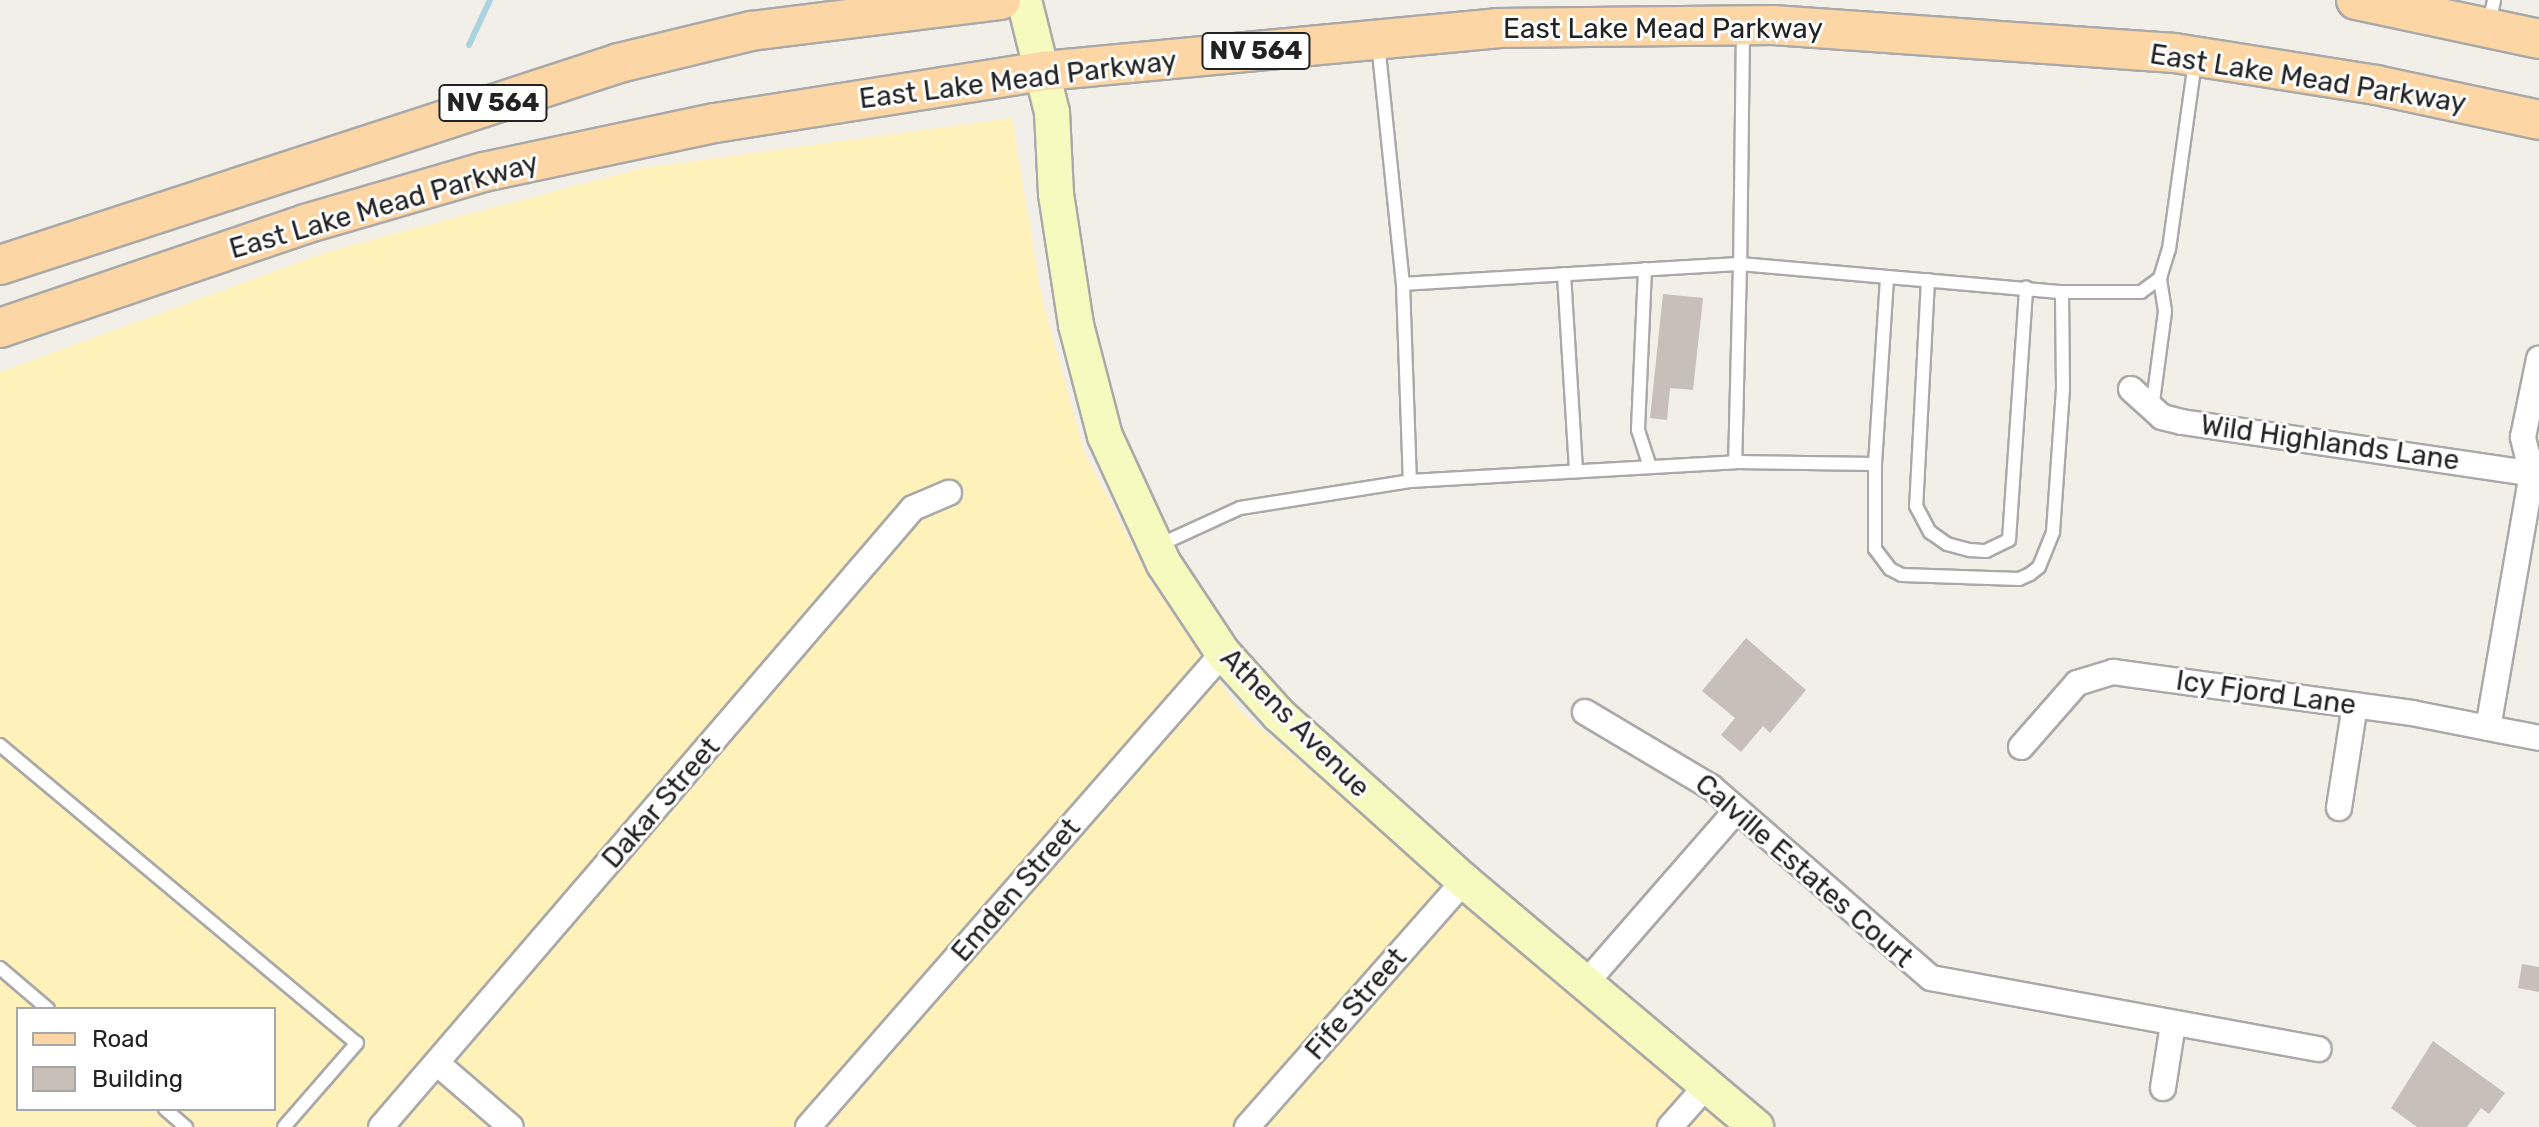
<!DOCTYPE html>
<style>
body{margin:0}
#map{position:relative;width:2539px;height:1127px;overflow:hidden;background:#f2efe9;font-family:Rubik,sans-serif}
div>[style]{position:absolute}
.sand>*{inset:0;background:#fff1ba}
.stream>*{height:6px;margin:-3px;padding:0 3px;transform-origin:3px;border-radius:3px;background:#aad3df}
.building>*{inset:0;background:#c7bfb8}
.roads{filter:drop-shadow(2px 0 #a9a9a9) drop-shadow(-2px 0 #a9a9a9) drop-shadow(0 2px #a9a9a9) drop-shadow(0 -2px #a9a9a9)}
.lane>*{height:12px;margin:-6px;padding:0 6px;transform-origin:6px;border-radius:6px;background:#fff}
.street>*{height:24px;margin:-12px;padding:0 12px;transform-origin:12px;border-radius:12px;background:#fff}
.secondary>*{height:34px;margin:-17px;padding:0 17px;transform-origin:17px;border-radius:17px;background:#f7fabf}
.primary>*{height:38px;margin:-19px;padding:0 19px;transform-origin:19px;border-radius:19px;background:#fcd6a4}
span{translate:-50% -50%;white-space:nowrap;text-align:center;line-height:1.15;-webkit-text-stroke:6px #fff;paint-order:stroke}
.shield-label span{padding:2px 6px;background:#fff;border:2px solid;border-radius:6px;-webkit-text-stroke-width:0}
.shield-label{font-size:26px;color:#222;font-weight:700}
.street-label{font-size:28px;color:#222}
.legend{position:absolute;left:16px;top:1007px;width:260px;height:104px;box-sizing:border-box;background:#fff;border:2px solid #a7a7a7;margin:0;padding:10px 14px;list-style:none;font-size:24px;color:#222}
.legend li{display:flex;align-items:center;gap:16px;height:40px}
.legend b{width:40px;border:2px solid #a7a7a7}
</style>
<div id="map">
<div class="sand">
<i style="clip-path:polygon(evenodd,1012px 118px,1042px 298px,1084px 451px,1151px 582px,1241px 712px,1733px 1127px,0 1127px,0 372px,330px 251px,642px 168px,1012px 118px,18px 1009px,274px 1009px,274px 1109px,18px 1109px,18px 1009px)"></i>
</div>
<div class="stream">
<i style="left:469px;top:45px;width:50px;rotate:-65deg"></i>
</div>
<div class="building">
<i style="clip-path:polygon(1663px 294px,1703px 298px,1693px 390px,1670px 388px,1667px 420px,1650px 418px)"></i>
<i style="clip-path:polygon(1746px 638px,1806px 690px,1770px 733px,1763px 726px,1741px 752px,1721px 735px,1735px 718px,1702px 691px)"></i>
<i style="clip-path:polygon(2522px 964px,2539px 967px,2539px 992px,2518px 988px)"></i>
<i style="clip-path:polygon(2433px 1041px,2505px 1093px,2489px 1114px,2481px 1108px,2467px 1127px,2417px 1127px,2391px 1108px)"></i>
</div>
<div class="roads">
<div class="lane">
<i style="left:2489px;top:24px;width:25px;rotate:-78deg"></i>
<i style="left:1743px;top:30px;width:234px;rotate:90.7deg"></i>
<i style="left:1740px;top:264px;width:323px;rotate:5deg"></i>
<i style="left:1378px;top:43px;width:242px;rotate:84.1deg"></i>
<i style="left:1403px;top:284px;width:197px;rotate:88deg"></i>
<i style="left:1645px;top:269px;width:161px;rotate:92.5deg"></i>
<i style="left:1638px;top:430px;width:39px;rotate:72deg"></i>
<i style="left:1564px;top:274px;width:197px;rotate:86.5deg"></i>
<i style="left:1928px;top:280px;width:226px;rotate:93deg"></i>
<i style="left:1916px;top:506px;width:30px;rotate:62deg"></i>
<i style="left:1930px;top:532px;width:21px;rotate:35deg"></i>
<i style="left:1947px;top:544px;width:24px;rotate:15deg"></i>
<i style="left:1970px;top:550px;width:16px;rotate:4deg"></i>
<i style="left:1986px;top:551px;width:25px;rotate:-26deg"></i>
<i style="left:2009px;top:540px;width:253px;rotate:-86.1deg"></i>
<i style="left:1403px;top:284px;width:338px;rotate:-3.4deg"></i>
<i style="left:1740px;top:264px;width:198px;rotate:91.4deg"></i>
<i style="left:2152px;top:409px;width:99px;rotate:-82.4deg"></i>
<i style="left:2165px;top:311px;width:33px;rotate:-99deg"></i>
<i style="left:1875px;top:464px;width:187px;rotate:-86.3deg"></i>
<i style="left:1157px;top:546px;width:91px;rotate:-24.6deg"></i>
<i style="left:1240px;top:508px;width:172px;rotate:-9deg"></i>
<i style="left:1410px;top:481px;width:326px;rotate:-3.3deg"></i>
<i style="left:1735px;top:462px;width:140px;rotate:0.8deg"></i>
<i style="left:1875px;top:464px;width:85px;rotate:90deg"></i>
<i style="left:1875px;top:549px;width:25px;rotate:53deg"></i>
<i style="left:1890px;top:569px;width:13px;rotate:27deg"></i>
<i style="left:1902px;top:575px;width:117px;rotate:2deg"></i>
<i style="left:2019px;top:579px;width:12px;rotate:-24deg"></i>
<i style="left:2030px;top:574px;width:11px;rotate:-38deg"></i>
<i style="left:2039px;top:567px;width:38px;rotate:-68deg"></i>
<i style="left:2053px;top:532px;width:144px;rotate:-86deg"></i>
<i style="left:2063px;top:388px;width:96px;rotate:-90.6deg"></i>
<i style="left:2062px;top:292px;width:79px"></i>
<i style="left:2141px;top:292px;width:24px;rotate:-36deg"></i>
<i style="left:2160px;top:278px;width:30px;rotate:-73deg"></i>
<i style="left:2169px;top:249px;width:189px;rotate:-82.1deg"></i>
<i style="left:0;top:745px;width:465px;rotate:39.9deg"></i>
<i style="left:357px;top:1043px;width:111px;rotate:131deg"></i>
<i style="left:0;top:968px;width:63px;rotate:40.5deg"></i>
<i style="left:165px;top:1109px;width:28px;rotate:41deg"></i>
</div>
<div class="street">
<i style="left:2131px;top:389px;width:42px;rotate:42.1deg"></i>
<i style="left:2162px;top:417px;width:21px;rotate:14deg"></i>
<i style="left:2182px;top:422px;width:361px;rotate:8.4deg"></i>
<i style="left:2532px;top:474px;width:38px;rotate:-104deg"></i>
<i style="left:2523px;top:437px;width:80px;rotate:-78.4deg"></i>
<i style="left:1585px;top:712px;width:147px;rotate:30.8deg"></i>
<i style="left:1711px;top:787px;width:291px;rotate:41deg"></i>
<i style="left:1931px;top:978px;width:394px;rotate:10.4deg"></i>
<i style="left:2488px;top:728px;width:258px;rotate:-80.2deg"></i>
<i style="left:2532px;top:474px;width:14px;rotate:-60deg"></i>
<i style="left:2021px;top:747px;width:85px;rotate:-48.8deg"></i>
<i style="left:2077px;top:683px;width:38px;rotate:-17deg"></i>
<i style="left:2113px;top:672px;width:302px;rotate:7.8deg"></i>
<i style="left:2412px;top:713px;width:129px;rotate:11.1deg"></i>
<i style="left:2339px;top:808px;width:104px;rotate:-81.2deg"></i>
<i style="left:1585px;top:984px;width:231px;rotate:-48.9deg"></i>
<i style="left:438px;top:1064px;width:96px;rotate:40.8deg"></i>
<i style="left:2163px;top:1088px;width:65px;rotate:-81.1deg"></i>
<i style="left:381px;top:1127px;width:816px;rotate:-49.32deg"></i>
<i style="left:913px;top:508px;width:39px;rotate:-23deg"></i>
<i style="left:808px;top:1127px;width:630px;rotate:-48.8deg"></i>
<i style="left:1247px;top:1127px;width:328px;rotate:-48.6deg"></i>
<i style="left:1670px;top:1127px;width:56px;rotate:-48.6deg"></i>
</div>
<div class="secondary">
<i style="left:1024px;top:0;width:115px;rotate:76deg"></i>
<i style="left:1052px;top:112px;width:82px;rotate:87.2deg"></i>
<i style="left:1056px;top:194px;width:133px;rotate:81.3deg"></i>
<i style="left:1076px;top:325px;width:115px;rotate:75.4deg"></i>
<i style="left:1105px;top:436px;width:141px;rotate:65.3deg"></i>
<i style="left:1164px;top:564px;width:107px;rotate:56.5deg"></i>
<i style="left:1223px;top:653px;width:84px;rotate:47.9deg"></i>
<i style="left:1279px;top:715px;width:249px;rotate:41.9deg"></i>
<i style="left:1464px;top:881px;width:382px;rotate:40.1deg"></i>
</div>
<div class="primary">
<i style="left:2356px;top:0;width:187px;rotate:12deg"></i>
<i style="left:0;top:265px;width:651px;rotate:-18.07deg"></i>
<i style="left:619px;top:63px;width:136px;rotate:-13.6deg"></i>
<i style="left:751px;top:31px;width:252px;rotate:-7.1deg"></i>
<i style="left:0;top:328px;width:322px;rotate:-18.8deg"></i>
<i style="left:305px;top:224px;width:186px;rotate:-16.2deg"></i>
<i style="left:484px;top:172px;width:236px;rotate:-12deg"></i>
<i style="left:715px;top:123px;width:334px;rotate:-9deg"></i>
<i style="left:1045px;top:71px;width:454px;rotate:-5.4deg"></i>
<i style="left:1497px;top:28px;width:276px;rotate:-0.6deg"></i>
<i style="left:1773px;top:25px;width:402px;rotate:4deg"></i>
<i style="left:2174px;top:53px;width:205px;rotate:9deg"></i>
<i style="left:2376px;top:85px;width:167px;rotate:12.1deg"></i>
</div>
</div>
<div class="shield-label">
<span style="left:1256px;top:51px">NV 564</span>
<span style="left:493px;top:103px">NV 564</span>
</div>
<div class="street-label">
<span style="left:1663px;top:29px">East Lake Mead Parkway</span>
<span style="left:2308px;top:79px;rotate:9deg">East Lake Mead Parkway</span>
<span style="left:1018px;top:80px;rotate:-7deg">East Lake Mead Parkway</span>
<span style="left:384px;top:206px;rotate:-16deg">East Lake Mead Parkway</span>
<span style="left:2330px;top:443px;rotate:8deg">Wild Highlands Lane</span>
<span style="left:2266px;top:693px;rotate:8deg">Icy Fjord Lane</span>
<span style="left:1295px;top:723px;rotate:45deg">Athens Avenue</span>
<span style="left:661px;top:803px;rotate:-49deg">Dakar Street</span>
<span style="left:1804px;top:871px;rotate:41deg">Calville Estates Court</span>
<span style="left:1016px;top:890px;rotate:-49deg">Emden Street</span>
<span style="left:1356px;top:1004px;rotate:-49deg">Fife Street</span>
</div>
<ul class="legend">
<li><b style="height:10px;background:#fcd6a4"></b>Road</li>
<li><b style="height:22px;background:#c7bfb8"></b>Building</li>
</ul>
</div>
